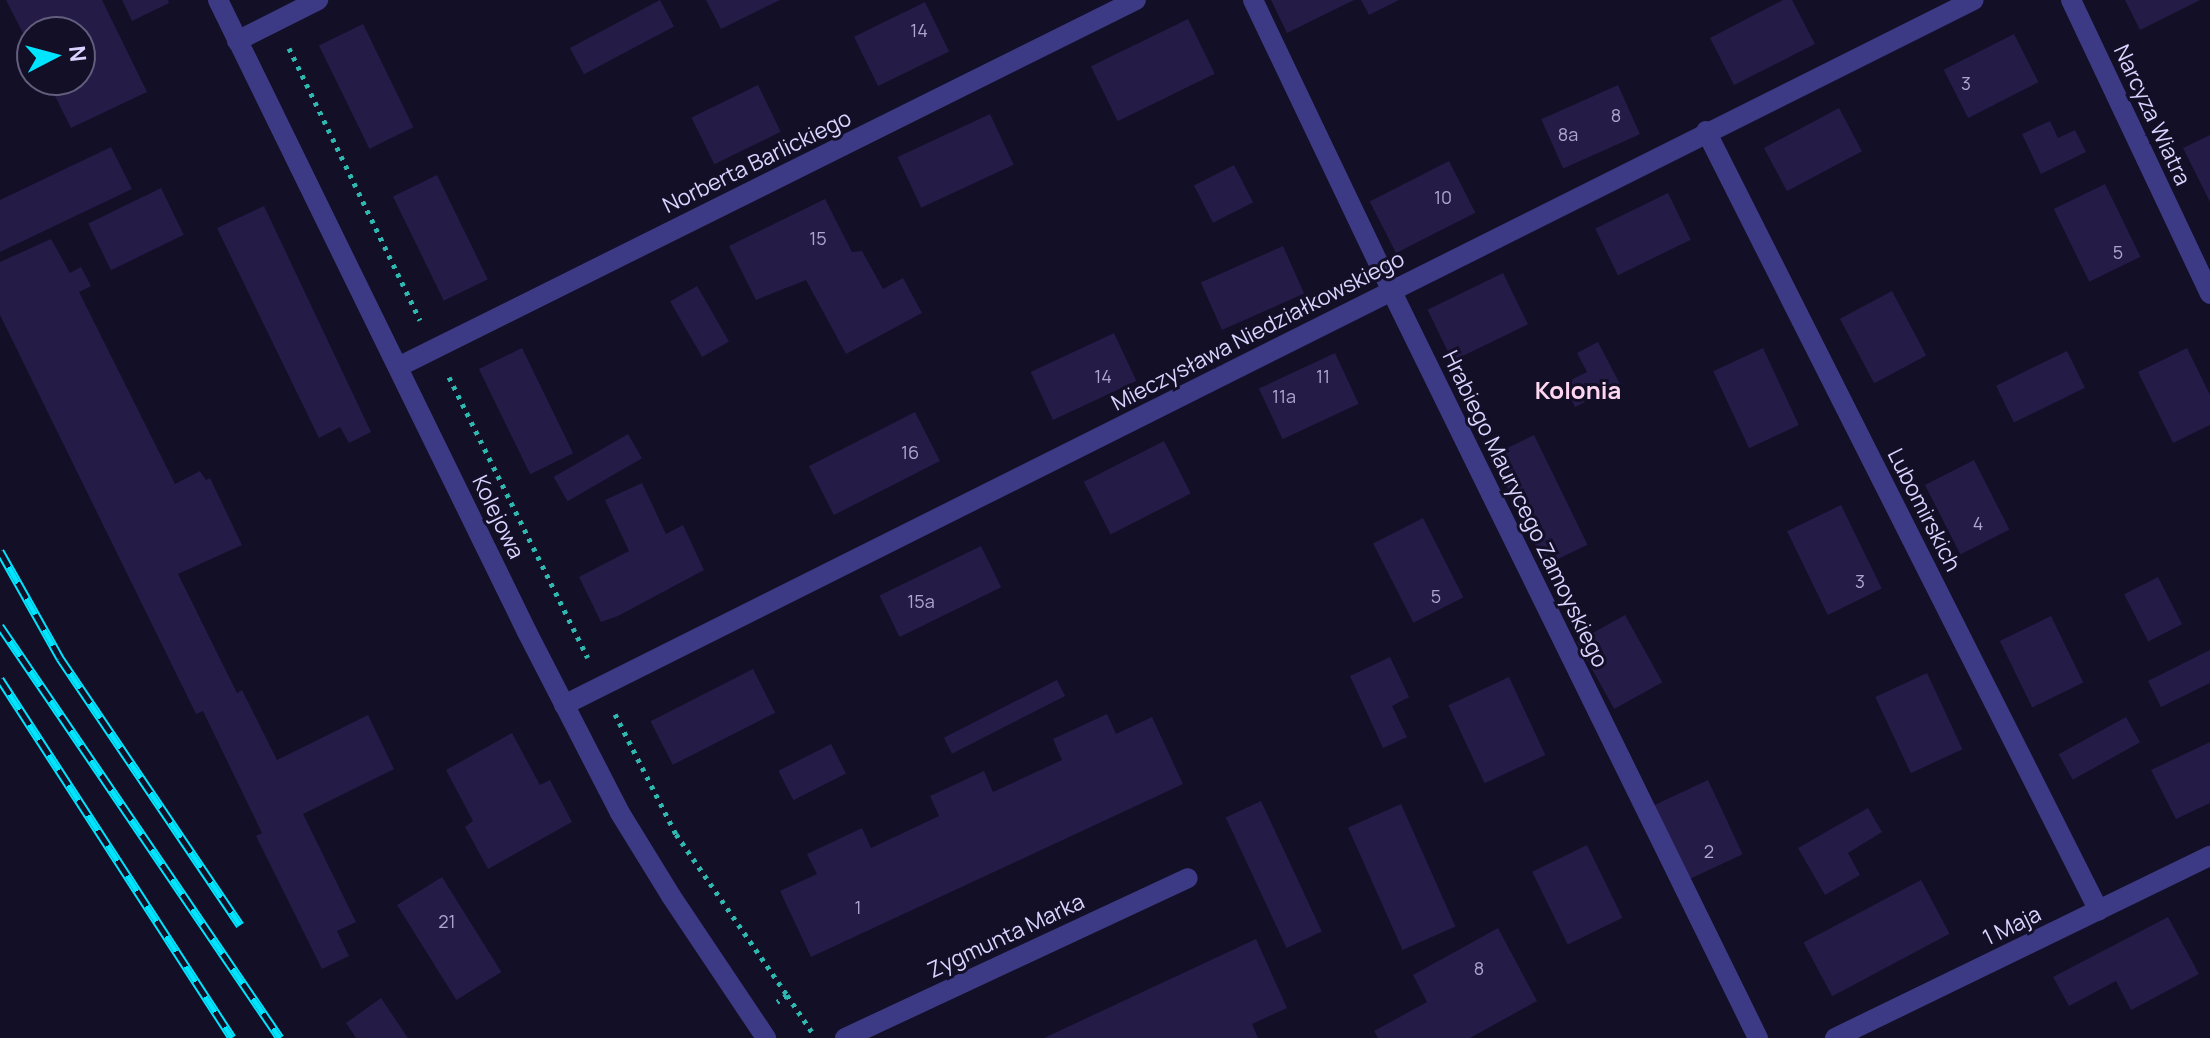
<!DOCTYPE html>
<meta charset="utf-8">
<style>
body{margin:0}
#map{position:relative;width:2210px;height:1038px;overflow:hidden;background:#130f26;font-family:Manrope,sans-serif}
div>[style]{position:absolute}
.building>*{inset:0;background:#241b47;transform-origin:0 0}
.path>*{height:5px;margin-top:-2.5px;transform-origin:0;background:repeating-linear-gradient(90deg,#2fb8b0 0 4px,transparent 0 10px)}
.minor>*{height:20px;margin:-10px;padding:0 10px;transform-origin:10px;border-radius:10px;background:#3d3a85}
.rail>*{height:9px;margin-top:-4.5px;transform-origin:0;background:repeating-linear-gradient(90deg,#130f26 0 18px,#00e5ff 0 36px);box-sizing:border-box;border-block:2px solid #00e5ff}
span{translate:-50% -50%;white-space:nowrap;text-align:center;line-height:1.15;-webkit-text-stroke:6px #130f26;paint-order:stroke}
.number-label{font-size:18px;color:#aca6d1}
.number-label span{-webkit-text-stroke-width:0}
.street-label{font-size:22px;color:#d9d4ff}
.neighbourhood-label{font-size:24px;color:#ffd6f0;font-weight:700}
.north{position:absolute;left:16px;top:16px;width:80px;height:80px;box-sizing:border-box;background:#130f26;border:2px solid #625e7d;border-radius:50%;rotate:84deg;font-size:22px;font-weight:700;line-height:32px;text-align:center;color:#d9d4ff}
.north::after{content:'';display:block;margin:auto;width:28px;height:36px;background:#00e5ff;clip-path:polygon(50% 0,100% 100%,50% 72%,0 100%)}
</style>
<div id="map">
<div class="building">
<i style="clip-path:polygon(6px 0,102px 0,147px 92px,71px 128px,47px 80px,80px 80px,80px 32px,32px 32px,32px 51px)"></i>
<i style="clip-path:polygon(122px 0,168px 0,169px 3px,132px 21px)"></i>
<i style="left:660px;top:0;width:30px;height:102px;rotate:62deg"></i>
<i style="clip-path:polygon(706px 0,780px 0,721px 29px)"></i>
<i style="clip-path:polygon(1271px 0,1354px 0,1287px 33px)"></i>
<i style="clip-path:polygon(1361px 0,1399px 0,1369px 15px)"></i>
<i style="clip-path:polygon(1783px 0,1792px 0,1815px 44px,1734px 85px,1710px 38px)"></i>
<i style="clip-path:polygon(2125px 0,2200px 0,2140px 30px)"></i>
<i style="left:925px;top:2px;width:55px;height:79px;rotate:64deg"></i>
<i style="left:1188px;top:19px;width:61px;height:108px;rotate:64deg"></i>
<i style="left:363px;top:24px;width:115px;height:49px;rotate:64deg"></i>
<i style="left:2014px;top:34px;width:54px;height:79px;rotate:63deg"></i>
<i style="left:758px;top:85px;width:52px;height:74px;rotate:64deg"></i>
<i style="left:1618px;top:85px;width:54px;height:84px;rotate:66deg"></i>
<i style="left:1839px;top:108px;width:49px;height:85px;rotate:62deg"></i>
<i style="left:990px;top:114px;width:56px;height:102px;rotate:65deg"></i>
<i style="clip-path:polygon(2050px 121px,2058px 138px,2075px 130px,2086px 152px,2041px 174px,2022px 134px)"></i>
<i style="clip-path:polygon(2210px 135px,2210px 202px,2183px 148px)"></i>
<i style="clip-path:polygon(111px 147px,132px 189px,0 252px,0 200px)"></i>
<i style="left:1449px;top:161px;width:58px;height:89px;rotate:63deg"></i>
<i style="left:1234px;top:165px;width:42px;height:45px;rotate:63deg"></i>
<i style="left:437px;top:175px;width:116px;height:49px;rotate:64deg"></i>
<i style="left:2105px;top:184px;width:81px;height:57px;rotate:64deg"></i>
<i style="left:161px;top:188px;width:52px;height:81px;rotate:64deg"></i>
<i style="left:1668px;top:193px;width:52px;height:81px;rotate:64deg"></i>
<i style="clip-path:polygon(825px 199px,852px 252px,862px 251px,883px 289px,903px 278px,922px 313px,846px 354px,806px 280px,756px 300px,729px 246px)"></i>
<i style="clip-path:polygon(264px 206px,371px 432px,349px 443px,340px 427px,319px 438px,217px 228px)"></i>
<i style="clip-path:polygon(51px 239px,70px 273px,81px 267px,91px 286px,79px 292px,175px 484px,200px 471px,206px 480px,210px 478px,242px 545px,178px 574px,237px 693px,242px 690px,277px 760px,368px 715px,394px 769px,303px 814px,356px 922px,337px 931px,349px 956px,322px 969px,256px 836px,262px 833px,203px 711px,196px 714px,0 315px,0 262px)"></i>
<i style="left:1283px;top:246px;width:52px;height:90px;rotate:66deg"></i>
<i style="left:1503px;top:273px;width:57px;height:84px;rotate:64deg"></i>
<i style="left:697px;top:286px;width:64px;height:31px;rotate:60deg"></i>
<i style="left:1892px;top:291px;width:73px;height:59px;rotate:62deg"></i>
<i style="left:1114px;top:333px;width:53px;height:92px;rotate:65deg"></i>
<i style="clip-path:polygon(1598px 342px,1620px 384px,1575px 407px,1563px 384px,1587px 372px,1577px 353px)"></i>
<i style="left:522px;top:348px;width:117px;height:48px;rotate:64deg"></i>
<i style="left:1763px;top:348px;width:85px;height:55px;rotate:65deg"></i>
<i style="clip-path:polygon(2187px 348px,2210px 395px,2210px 425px,2173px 443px,2138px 372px)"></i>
<i style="left:2067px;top:351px;width:41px;height:79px;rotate:64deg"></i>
<i style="left:1335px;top:353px;width:56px;height:84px;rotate:65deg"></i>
<i style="left:915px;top:412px;width:55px;height:119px;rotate:63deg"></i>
<i style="left:628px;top:434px;width:28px;height:86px;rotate:60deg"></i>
<i style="left:1534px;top:435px;width:122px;height:47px;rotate:64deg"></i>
<i style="left:1164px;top:441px;width:59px;height:90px;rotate:63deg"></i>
<i style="left:1974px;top:460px;width:78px;height:55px;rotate:63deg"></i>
<i style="clip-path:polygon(642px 483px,666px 534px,683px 525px,704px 570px,618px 616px,601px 622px,579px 577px,629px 551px,605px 500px)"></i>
<i style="left:1841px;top:505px;width:93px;height:60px;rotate:64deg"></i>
<i style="left:1423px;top:518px;width:89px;height:56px;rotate:63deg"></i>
<i style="left:981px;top:546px;width:46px;height:113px;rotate:64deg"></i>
<i style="left:2158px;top:577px;width:53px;height:38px;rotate:63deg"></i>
<i style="left:1625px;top:615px;width:77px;height:55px;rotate:61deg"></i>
<i style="left:2051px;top:616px;width:74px;height:57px;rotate:64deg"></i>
<i style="clip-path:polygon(2210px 650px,2210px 683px,2161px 707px,2148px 681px)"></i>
<i style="clip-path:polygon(1390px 657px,1409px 697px,1392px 706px,1407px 737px,1383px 748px,1350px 676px)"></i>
<i style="left:753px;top:669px;width:49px;height:115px;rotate:63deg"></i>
<i style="left:1927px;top:673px;width:84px;height:57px;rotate:65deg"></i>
<i style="left:1509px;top:677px;width:86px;height:67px;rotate:65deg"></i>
<i style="left:1057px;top:680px;width:18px;height:127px;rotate:63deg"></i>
<i style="clip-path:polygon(1107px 714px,1116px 734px,1152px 717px,1183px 784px,811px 957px,780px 891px,817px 874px,807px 854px,862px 828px,871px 848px,939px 816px,930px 796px,984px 771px,993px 792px,1062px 760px,1053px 739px)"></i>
<i style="left:2126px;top:717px;width:29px;height:77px;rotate:61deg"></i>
<i style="clip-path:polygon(512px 733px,540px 785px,550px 780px,572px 822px,488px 869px,465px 827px,473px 821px,446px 770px)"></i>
<i style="clip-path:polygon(2210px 742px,2210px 803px,2176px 819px,2151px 770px)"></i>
<i style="left:831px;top:744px;width:33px;height:59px;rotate:63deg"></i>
<i style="left:1708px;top:780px;width:82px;height:59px;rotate:65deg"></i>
<i style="left:1261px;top:801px;width:144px;height:39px;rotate:65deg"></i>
<i style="left:1401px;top:804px;width:134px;height:58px;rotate:66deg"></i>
<i style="clip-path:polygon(1868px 808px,1882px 832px,1848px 853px,1860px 875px,1825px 895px,1798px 848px)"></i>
<i style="left:1587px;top:845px;width:81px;height:61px;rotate:64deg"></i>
<i style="left:442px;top:877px;width:112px;height:53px;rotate:58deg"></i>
<i style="left:1921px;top:880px;width:61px;height:133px;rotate:62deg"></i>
<i style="clip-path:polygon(2168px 917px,2199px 974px,2131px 1010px,2116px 981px,2069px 1006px,2053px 977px)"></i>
<i style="clip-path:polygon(1498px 928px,1537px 1001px,1470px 1038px,1378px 1038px,1374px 1031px,1427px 1002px,1413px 975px)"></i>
<i style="clip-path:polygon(1256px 939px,1287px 1008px,1252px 1024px,1258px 1038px,1044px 1038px)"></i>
<i style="clip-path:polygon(381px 998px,408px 1038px,356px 1038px,346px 1023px)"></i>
</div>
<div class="path">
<i style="left:289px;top:48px;width:302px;rotate:64.3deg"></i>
<i style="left:449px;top:377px;width:313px;rotate:63.7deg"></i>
<i style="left:615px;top:714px;width:135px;rotate:63.1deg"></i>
<i style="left:676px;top:834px;width:196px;rotate:55.4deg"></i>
<i style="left:787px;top:995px;width:12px;rotate:145deg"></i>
<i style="left:787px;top:995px;width:45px;rotate:56deg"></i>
</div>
<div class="minor">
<i style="left:218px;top:0;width:703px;rotate:63.94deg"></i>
<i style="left:527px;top:632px;width:203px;rotate:62.8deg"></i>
<i style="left:620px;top:813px;width:97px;rotate:58.4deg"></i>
<i style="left:671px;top:896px;width:171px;rotate:56.2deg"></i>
<i style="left:1253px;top:0;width:323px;rotate:64.5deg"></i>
<i style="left:1392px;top:292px;width:831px;rotate:63.87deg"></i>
<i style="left:2071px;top:0;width:325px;rotate:64.7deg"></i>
<i style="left:237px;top:41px;width:91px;rotate:-26.8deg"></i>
<i style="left:1706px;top:131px;width:873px;rotate:63.26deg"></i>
<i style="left:398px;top:367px;width:824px;rotate:-26.44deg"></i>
<i style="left:564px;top:705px;width:1576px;rotate:-26.57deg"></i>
<i style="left:845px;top:1038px;width:378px;rotate:-25deg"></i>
<i style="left:1835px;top:1038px;width:417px;rotate:-25.9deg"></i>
</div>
<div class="rail">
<i style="left:0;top:551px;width:123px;rotate:60.7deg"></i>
<i style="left:60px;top:658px;width:322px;rotate:56deg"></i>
<i style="left:0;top:626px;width:498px;rotate:55.8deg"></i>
<i style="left:0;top:679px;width:427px;rotate:57.1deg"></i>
</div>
<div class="number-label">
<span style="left:919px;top:30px">14</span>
<span style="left:1966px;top:83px">3</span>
<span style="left:1616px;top:115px">8</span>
<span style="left:1568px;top:134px">8a</span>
<span style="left:1443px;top:197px">10</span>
<span style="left:818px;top:238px">15</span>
<span style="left:2118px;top:252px">5</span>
<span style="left:1103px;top:376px">14</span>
<span style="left:1323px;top:376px">11</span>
<span style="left:1284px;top:396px">11a</span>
<span style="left:910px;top:452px">16</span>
<span style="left:1978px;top:523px">4</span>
<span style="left:1860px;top:581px">3</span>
<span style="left:1436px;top:596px">5</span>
<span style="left:921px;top:601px">15a</span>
<span style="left:1709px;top:851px">2</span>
<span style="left:858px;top:907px">1</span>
<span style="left:447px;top:921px">21</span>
<span style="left:1479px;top:968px">8</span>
</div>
<div class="street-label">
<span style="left:2152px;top:115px;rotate:65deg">Narcyza Wiatra</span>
<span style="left:757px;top:162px;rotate:-26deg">Norberta Barlickiego</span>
<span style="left:1258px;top:331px;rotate:-27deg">Mieczysława Niedziałkowskiego</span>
<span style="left:1525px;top:509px;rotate:64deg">Hrabiego Maurycego Zamoyskiego</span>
<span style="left:1924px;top:510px;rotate:63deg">Lubomirskich</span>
<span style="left:498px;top:517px;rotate:64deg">Kolejowa</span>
<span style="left:2012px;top:926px;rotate:-26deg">1 Maja</span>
<span style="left:1006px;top:936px;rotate:-25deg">Zygmunta Marka</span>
</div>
<div class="neighbourhood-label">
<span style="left:1578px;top:390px">Kolonia</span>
</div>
<div class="north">N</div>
</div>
